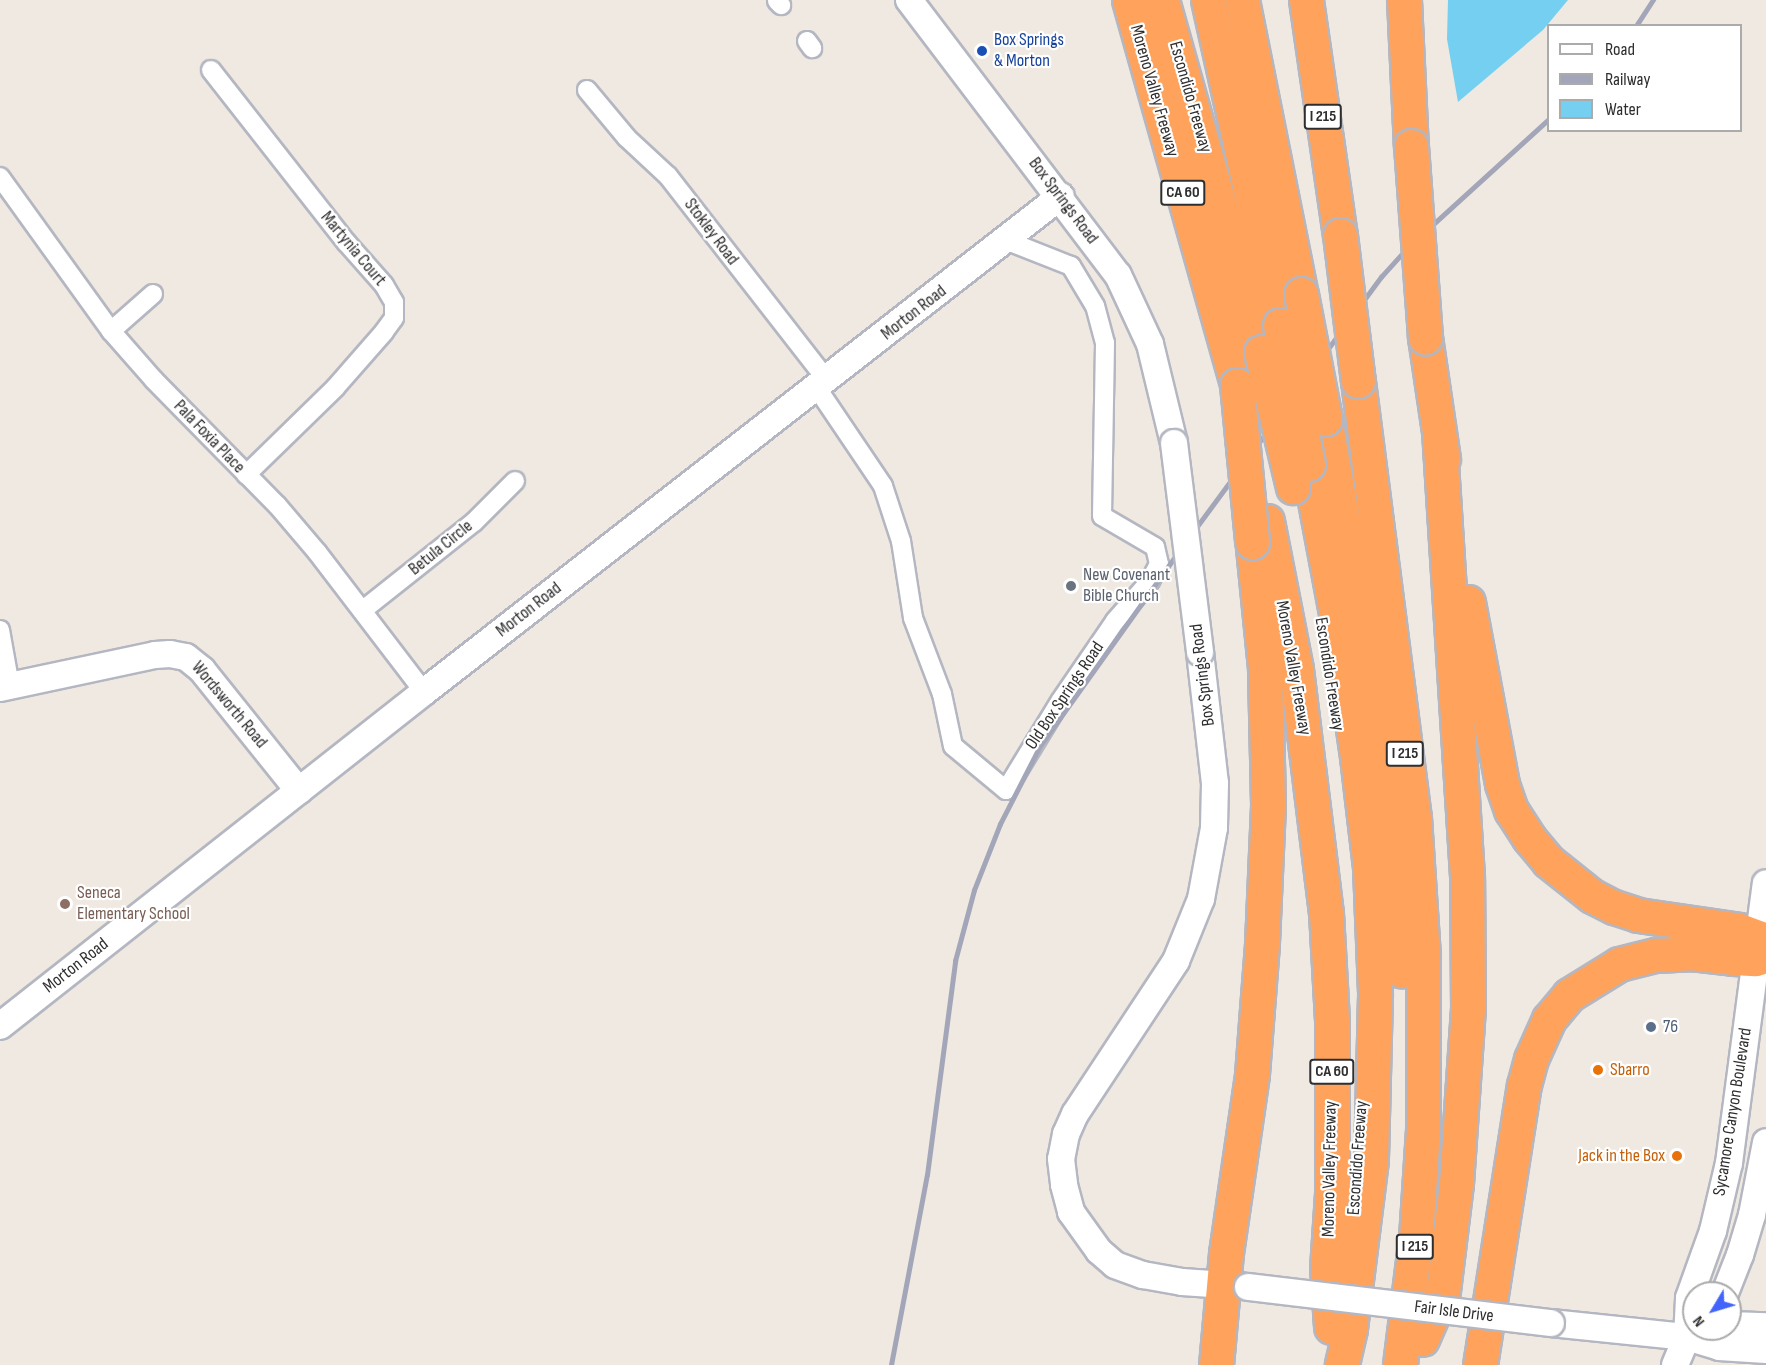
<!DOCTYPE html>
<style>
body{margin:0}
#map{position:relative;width:1766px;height:1365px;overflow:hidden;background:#efe9e1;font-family:"Sofia Sans Condensed",sans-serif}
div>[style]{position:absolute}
.water>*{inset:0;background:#75cff0}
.roads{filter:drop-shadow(2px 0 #b4b7c1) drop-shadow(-2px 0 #b4b7c1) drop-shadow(0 2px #b4b7c1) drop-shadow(0 -2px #b4b7c1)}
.street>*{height:18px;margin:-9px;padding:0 9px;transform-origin:9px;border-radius:9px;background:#fff}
.secondary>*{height:26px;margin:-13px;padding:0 13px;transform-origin:13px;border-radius:13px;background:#fff}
.highway>*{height:33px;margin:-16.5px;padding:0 16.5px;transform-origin:16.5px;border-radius:16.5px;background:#ffa35c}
.rail>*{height:4.5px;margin:-2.25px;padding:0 2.25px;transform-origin:2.25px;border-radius:2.25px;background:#a3a6b8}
.bridges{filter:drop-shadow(2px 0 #b4b7c1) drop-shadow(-2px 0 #b4b7c1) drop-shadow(0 2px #b4b7c1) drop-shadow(0 -2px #b4b7c1)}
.secondary-bridge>*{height:26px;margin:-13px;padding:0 13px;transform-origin:13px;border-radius:13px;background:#fff}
.highway-bridge>*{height:33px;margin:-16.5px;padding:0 16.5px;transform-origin:16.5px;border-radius:16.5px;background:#ffa35c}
.dots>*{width:16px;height:16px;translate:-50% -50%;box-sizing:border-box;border:3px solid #fff;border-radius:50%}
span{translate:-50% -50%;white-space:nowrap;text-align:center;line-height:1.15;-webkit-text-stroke:4.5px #fff;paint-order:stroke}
.shield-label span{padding:2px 4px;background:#fff;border:2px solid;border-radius:4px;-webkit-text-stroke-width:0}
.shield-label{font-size:16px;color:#2e2e2e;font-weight:700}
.transit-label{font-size:18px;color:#164399}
.left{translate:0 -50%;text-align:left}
.street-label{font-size:18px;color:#2e2e2e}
.worship-label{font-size:18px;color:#5b616d}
.education-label{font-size:18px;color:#785e54}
.service-label{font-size:18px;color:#4e5e75}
.food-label{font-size:18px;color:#c56008}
.right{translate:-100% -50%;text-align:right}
.legend{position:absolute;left:1547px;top:24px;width:195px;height:108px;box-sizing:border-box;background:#fff;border:2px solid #ababab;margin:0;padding:8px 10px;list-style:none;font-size:18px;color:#2e2e2e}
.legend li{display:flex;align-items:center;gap:12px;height:30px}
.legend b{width:30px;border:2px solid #ababab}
.north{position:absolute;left:1682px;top:1281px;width:60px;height:60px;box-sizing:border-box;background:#fff;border:2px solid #ababab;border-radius:50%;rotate:232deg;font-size:16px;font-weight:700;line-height:24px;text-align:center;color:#2e2e2e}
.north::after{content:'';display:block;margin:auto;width:21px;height:27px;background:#4264fb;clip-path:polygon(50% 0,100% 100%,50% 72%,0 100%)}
</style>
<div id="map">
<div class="water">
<i style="clip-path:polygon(1448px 0,1568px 0,1543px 30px,1458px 102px,1447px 39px)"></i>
</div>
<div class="roads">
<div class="street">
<i style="left:777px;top:1px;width:6px;rotate:45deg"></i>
<i style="left:807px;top:41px;width:9px;rotate:54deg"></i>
<i style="left:211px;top:70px;width:219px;rotate:51.9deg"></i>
<i style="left:346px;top:242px;width:57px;rotate:48.5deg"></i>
<i style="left:384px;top:285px;width:20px;rotate:60deg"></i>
<i style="left:394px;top:302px;width:16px;rotate:90deg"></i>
<i style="left:394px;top:318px;width:17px;rotate:126deg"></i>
<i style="left:384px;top:332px;width:74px;rotate:131.2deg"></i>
<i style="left:335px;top:388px;width:124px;rotate:135.7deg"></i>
<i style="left:587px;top:90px;width:62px;rotate:50.2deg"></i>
<i style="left:627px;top:138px;width:56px;rotate:42.8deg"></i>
<i style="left:668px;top:176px;width:259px;rotate:52.1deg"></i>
<i style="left:0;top:177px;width:190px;rotate:54.2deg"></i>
<i style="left:111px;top:331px;width:65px;rotate:48.7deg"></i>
<i style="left:154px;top:380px;width:175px;rotate:45.5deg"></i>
<i style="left:277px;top:505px;width:62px;rotate:49.6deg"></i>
<i style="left:317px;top:552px;width:176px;rotate:52.6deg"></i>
<i style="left:111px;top:331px;width:56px;rotate:-41.4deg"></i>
<i style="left:817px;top:388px;width:118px;rotate:56deg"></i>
<i style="left:883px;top:486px;width:58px;rotate:71.9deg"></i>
<i style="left:901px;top:541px;width:78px;rotate:81.1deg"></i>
<i style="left:913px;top:618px;width:81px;rotate:69.1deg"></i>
<i style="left:942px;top:694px;width:53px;rotate:78.1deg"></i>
<i style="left:953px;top:746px;width:69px;rotate:39.7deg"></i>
<i style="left:1006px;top:790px;width:105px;rotate:-58.6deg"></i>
<i style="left:1061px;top:700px;width:96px;rotate:-55.6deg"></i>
<i style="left:1115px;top:621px;width:53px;rotate:-48.8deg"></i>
<i style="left:1150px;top:581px;width:19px;rotate:-62deg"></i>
<i style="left:1159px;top:564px;width:17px;rotate:-103deg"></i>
<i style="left:1155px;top:547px;width:61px;rotate:-149.7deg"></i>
<i style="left:1102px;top:516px;width:173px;rotate:-89deg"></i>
<i style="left:1105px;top:343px;width:38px;rotate:-105deg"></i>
<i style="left:1095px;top:306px;width:47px;rotate:-121deg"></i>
<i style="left:1071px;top:266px;width:71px;rotate:-158.5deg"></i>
<i style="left:363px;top:610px;width:142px;rotate:-38.4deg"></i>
<i style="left:474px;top:522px;width:58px;rotate:-45deg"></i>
<i style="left:0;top:630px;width:57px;rotate:79.9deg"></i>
</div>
<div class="secondary">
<i style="left:909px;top:0;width:345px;rotate:52.8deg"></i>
<i style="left:1118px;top:275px;width:76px;rotate:65.1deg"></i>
<i style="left:1150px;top:344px;width:102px;rotate:76.4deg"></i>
<i style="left:1200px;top:652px;width:132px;rotate:83.5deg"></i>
<i style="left:1215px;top:783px;width:45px;rotate:91.3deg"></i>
<i style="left:1214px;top:828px;width:72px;rotate:100.4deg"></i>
<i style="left:1201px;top:899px;width:67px;rotate:112deg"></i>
<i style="left:1176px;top:961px;width:183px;rotate:123.4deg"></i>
<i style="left:1075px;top:1114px;width:22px;rotate:114deg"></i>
<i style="left:1066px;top:1134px;width:25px;rotate:101deg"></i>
<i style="left:1061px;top:1159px;width:26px;rotate:83deg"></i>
<i style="left:1064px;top:1185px;width:28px;rotate:75deg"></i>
<i style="left:1071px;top:1212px;width:48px;rotate:54.3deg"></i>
<i style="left:1099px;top:1251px;width:21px;rotate:41deg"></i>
<i style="left:1115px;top:1265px;width:30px;rotate:20deg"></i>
<i style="left:1143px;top:1275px;width:40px;rotate:10deg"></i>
<i style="left:1182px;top:1282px;width:59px;rotate:3.9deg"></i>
<i style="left:0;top:688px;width:158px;rotate:-12deg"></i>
<i style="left:155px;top:655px;width:15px;rotate:-4deg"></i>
<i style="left:170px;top:654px;width:16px;rotate:11deg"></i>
<i style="left:186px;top:657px;width:21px;rotate:39deg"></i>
<i style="left:202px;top:670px;width:155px;rotate:51.3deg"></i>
<i style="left:0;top:1026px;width:540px;rotate:-38.23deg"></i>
<i style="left:424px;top:692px;width:807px;rotate:-37.91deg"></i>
<i style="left:1725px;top:1293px;width:41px;rotate:-68.5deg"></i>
<i style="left:1740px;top:1255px;width:42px;rotate:-73.3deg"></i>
<i style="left:1752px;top:1215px;width:74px;rotate:-79.1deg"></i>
<i style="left:1551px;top:1323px;width:137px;rotate:5.9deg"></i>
<i style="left:1687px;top:1337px;width:34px;rotate:17deg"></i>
<i style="left:1719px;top:1347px;width:47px;rotate:3.7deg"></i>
<i style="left:1730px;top:1325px;width:36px;rotate:2deg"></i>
<i style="left:1675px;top:1365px;width:30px;rotate:-67deg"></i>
<i style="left:1687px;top:1337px;width:39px;rotate:-87deg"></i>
<i style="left:1689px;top:1298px;width:71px;rotate:-70.3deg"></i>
<i style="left:1713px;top:1231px;width:70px;rotate:-76.8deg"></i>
<i style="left:1729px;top:1163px;width:282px;rotate:-82.5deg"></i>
</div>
<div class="highway">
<i style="left:1129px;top:0;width:400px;rotate:74.3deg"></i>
<i style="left:1162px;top:0;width:366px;rotate:74.3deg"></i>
<i style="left:1208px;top:0;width:333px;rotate:77.5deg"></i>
<i style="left:1242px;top:0;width:300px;rotate:78.7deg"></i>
<i style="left:1306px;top:0;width:237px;rotate:81.8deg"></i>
<i style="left:1404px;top:0;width:146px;rotate:87.3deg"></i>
<i style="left:1425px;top:337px;width:123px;rotate:81.6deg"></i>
<i style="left:1358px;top:381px;width:440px;rotate:82.7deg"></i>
<i style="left:1414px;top:817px;width:139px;rotate:86.3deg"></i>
<i style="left:1423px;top:956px;width:173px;rotate:90deg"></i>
<i style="left:1423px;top:1129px;width:107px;rotate:93.7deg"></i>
<i style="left:1416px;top:1236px;width:130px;rotate:97.1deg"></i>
<i style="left:1325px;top:419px;width:249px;rotate:80deg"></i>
<i style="left:1368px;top:664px;width:148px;rotate:82.3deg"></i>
<i style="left:1388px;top:811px;width:160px;rotate:85.3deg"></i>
<i style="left:1308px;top:464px;width:164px;rotate:79.4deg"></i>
<i style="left:1338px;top:625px;width:133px;rotate:81.8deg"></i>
<i style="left:1357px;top:757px;width:112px;rotate:83.3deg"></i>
<i style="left:1370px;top:868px;width:127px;rotate:87.7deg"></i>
<i style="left:1375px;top:995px;width:165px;rotate:91.4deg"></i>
<i style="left:1371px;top:1160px;width:170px;rotate:97.1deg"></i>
<i style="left:1350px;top:1329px;width:37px;rotate:103deg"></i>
<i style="left:1267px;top:521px;width:151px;rotate:78.9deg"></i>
<i style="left:1296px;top:669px;width:246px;rotate:83deg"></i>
<i style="left:1326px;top:913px;width:108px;rotate:86.8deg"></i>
<i style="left:1332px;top:1021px;width:172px;rotate:90deg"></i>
<i style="left:1332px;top:1193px;width:75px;rotate:93.8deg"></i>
<i style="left:1327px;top:1268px;width:59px;rotate:86.1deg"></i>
<i style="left:1468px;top:602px;width:185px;rotate:79.4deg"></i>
<i style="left:1502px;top:784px;width:28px;rotate:71deg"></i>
<i style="left:1511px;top:810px;width:33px;rotate:57deg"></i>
<i style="left:1529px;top:838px;width:30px;rotate:50deg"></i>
<i style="left:1548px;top:861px;width:56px;rotate:38.5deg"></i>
<i style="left:1592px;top:896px;width:25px;rotate:27deg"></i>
<i style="left:1614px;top:907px;width:25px;rotate:18deg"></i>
<i style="left:1638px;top:915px;width:102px;rotate:8.4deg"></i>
<i style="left:1739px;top:930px;width:29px;rotate:20deg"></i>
<i style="left:1422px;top:1339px;width:52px;rotate:-66.4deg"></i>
<i style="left:1443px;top:1291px;width:108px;rotate:-83.1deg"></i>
<i style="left:1456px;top:1184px;width:177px;rotate:-86.1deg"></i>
<i style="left:1468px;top:1007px;width:131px;rotate:-90.4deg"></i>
<i style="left:1467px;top:876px;width:440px;rotate:-93.6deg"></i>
<i style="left:1216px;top:1365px;width:112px;rotate:-84.9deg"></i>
<i style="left:1226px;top:1253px;width:181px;rotate:-81.7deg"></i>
<i style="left:1252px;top:1074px;width:131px;rotate:-85.6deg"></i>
<i style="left:1262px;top:943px;width:139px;rotate:-87.5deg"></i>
<i style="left:1268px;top:804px;width:136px;rotate:-91.3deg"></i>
<i style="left:1265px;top:668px;width:122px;rotate:-95.7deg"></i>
<i style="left:1480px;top:1365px;width:283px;rotate:-81.1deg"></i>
<i style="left:1524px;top:1085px;width:27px;rotate:-75deg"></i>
<i style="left:1531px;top:1059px;width:44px;rotate:-65.8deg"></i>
<i style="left:1549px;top:1019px;width:31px;rotate:-50deg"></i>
<i style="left:1569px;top:995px;width:59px;rotate:-31.8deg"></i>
<i style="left:1619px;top:964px;width:38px;rotate:-14deg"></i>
<i style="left:1656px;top:955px;width:35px;rotate:-3deg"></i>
<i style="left:1691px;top:953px;width:42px;rotate:6.8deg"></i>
<i style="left:1733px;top:958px;width:22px;rotate:3deg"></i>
<i style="left:1755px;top:959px;width:11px;rotate:-15deg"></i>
</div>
</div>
<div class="rail">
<i style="left:1636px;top:26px;width:31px;rotate:-57deg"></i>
<i style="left:891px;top:1365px;width:193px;rotate:-79.3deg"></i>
<i style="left:927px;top:1175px;width:216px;rotate:-82.5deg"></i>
<i style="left:955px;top:961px;width:73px;rotate:-75deg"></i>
<i style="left:974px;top:890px;width:71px;rotate:-68.5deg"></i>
<i style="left:1000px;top:824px;width:88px;rotate:-62.9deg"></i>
<i style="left:1040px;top:746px;width:253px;rotate:-54.5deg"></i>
<i style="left:1187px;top:540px;width:327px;rotate:-53.6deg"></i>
<i style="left:1381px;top:277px;width:38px;rotate:-48deg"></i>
<i style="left:1406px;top:249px;width:192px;rotate:-42.3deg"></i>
</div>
<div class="bridges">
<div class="secondary-bridge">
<i style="left:1174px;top:443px;width:211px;rotate:82.9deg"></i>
<i style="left:1248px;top:1287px;width:305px;rotate:6.8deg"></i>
</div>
<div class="highway-bridge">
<i style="left:1411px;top:146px;width:192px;rotate:85.8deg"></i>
<i style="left:1340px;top:235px;width:147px;rotate:83deg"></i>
<i style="left:1301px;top:294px;width:127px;rotate:79.1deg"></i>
<i style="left:1280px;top:325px;width:142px;rotate:78.6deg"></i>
<i style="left:1261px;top:352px;width:139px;rotate:76.7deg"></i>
<i style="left:1237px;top:385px;width:158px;rotate:84.5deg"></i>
</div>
</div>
<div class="dots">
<i style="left:982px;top:51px;background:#1a4fb4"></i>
<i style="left:1071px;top:586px;background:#6b7280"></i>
<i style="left:65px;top:904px;background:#8d6e63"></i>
<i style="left:1651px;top:1027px;background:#5c6f8a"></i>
<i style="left:1598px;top:1070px;background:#e8710a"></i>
<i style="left:1677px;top:1156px;background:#e8710a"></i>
</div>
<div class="shield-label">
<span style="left:1323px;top:117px">I 215</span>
<span style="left:1183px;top:193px">CA 60</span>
<span style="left:1405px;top:754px">I 215</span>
<span style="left:1332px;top:1072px">CA 60</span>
<span style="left:1415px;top:1247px">I 215</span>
</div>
<div class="transit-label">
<span class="left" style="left:994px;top:51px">Box Springs<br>&amp; Morton</span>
</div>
<div class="street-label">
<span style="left:1154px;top:91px;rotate:74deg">Moreno Valley Freeway</span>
<span style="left:1190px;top:97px;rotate:74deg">Escondido Freeway</span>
<span style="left:1063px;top:201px;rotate:53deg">Box Springs Road</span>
<span style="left:711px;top:232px;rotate:53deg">Stokley Road</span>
<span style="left:353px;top:249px;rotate:50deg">Martynia Court</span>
<span style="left:914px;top:313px;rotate:-38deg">Morton Road</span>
<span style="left:209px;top:437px;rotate:46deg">Pala Foxia Place</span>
<span style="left:441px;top:548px;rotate:-39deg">Betula Circle</span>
<span style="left:529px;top:610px;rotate:-38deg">Morton Road</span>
<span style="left:1293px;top:668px;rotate:80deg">Moreno Valley Freeway</span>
<span style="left:1329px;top:674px;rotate:81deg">Escondido Freeway</span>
<span style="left:1203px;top:675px;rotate:-97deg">Box Springs Road</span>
<span style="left:1065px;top:696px;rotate:-56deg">Old Box Springs Road</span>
<span style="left:229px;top:705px;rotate:50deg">Wordsworth Road</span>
<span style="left:76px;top:966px;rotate:-38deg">Morton Road</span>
<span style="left:1733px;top:1112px;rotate:-81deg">Sycamore Canyon Boulevard</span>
<span style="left:1358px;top:1158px;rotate:-86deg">Escondido Freeway</span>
<span style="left:1330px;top:1169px;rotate:-89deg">Moreno Valley Freeway</span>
<span style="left:1454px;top:1312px;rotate:7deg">Fair Isle Drive</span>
</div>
<div class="worship-label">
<span class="left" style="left:1083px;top:586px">New Covenant<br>Bible Church</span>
</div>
<div class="education-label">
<span class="left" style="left:77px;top:904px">Seneca<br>Elementary School</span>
</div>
<div class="service-label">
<span class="left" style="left:1663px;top:1027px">76</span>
</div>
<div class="food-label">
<span class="left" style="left:1610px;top:1070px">Sbarro</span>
<span class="right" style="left:1665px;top:1156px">Jack in the Box</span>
</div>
<ul class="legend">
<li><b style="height:8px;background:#fff"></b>Road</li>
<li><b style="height:8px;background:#a3a6b8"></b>Railway</li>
<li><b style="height:16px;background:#75cff0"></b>Water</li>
</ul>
<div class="north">N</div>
</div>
